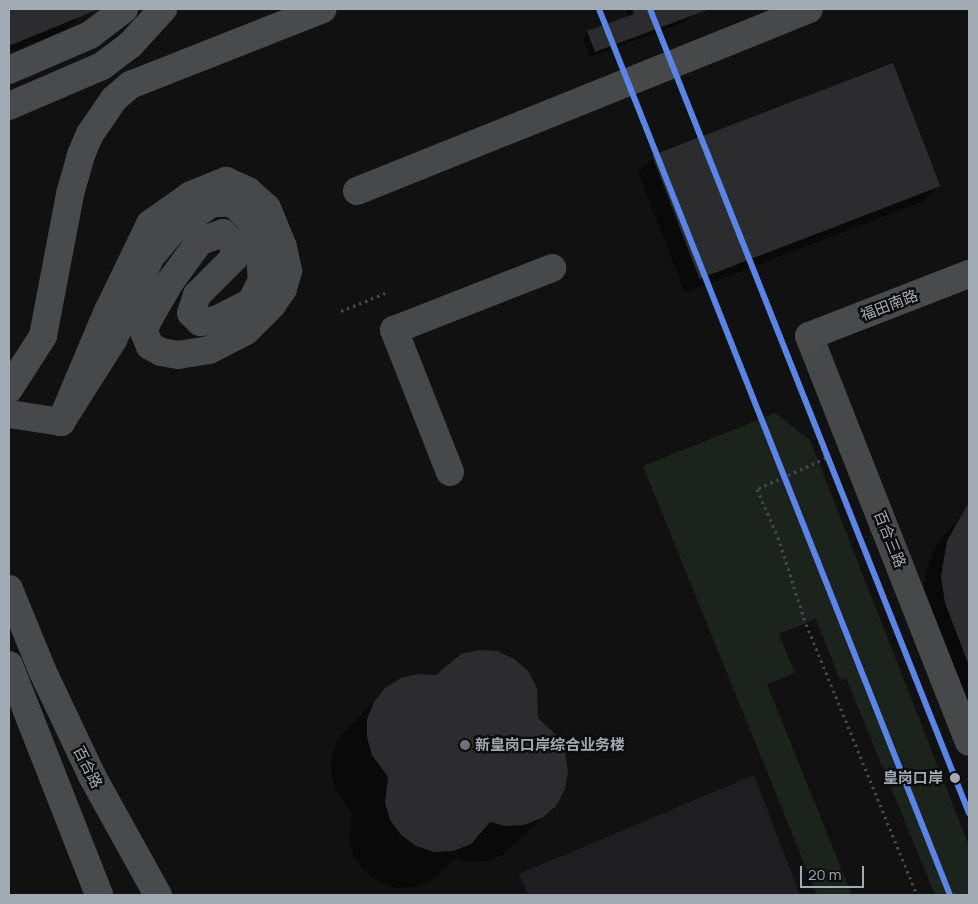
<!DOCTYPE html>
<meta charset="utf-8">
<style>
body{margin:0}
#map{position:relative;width:978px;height:904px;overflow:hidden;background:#111112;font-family:Manrope,"Noto Sans SC",sans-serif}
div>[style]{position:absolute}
.built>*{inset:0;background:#1e1e20}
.green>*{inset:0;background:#1c221c}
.shadow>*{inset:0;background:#0007}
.building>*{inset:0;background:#2c2c2e;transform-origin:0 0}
.path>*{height:3px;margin-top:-1.5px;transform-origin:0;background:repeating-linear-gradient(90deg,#47494c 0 2.5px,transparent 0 6.5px)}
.minor>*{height:28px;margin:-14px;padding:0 14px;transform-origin:14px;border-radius:14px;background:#46484a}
.major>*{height:28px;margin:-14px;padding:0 14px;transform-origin:14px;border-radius:14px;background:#484a4c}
.metro-1>*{height:6px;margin:-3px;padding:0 3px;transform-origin:3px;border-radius:3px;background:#5a85e6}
.dots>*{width:14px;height:14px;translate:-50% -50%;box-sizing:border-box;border:2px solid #0c0c0d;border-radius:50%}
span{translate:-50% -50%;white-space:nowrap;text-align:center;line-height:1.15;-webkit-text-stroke:4.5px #0c0c0d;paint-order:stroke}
.street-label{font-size:15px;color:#a2aab3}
.poi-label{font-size:15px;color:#a2aab3;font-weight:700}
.left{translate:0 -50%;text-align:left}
.stop-label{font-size:15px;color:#a2aab3;font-weight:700}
.right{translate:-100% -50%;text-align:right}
.frame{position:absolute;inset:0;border:10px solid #a2aab3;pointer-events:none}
.scale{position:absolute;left:800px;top:866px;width:64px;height:22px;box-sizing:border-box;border:2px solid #a2aab3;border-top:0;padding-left:6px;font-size:15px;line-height:18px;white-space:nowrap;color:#a2aab3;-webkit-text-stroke:4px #0c0c0d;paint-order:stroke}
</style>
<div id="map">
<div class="built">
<i style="clip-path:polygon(754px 775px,800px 895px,528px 895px,519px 874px)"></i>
</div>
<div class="green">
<i style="clip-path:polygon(775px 413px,810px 440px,969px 846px,969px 895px,935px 895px,846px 678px,840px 680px,816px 619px,779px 634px,795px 673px,767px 684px,852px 895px,817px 895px,643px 466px)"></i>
</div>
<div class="shadow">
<i style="clip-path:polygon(17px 9px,73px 9px,77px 19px,66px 30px,9px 52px,9px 12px)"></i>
<i style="clip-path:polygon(625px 9px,690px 9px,692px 15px,687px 21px,590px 57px,583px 38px,588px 33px,628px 17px)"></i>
<i style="clip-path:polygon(653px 157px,939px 186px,924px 201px,685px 293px,638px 172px)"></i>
<i style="clip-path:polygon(969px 509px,969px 729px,923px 603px,925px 576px,932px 554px,945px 534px)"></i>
<i style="clip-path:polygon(386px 689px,537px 719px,555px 805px,504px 854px,487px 861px,468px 862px,455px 858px,433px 880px,416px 887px,397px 888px,379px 882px,365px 872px,354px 857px,349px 840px,352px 813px,336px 791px,331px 774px,332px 756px,338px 739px)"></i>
</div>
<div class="building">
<i style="clip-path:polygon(9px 9px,99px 9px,9px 46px)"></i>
<i style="clip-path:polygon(632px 9px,707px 9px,707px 10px,595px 52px,587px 31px,634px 14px)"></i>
<i style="left:893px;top:63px;width:132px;height:258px;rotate:69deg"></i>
<i style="clip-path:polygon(969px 502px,969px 663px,968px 663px,945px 603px,941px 577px,947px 541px)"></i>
<i style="clip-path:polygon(479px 650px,497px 651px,514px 659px,528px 671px,537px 688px,538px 718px,556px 735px,565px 752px,568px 771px,565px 789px,556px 806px,542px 818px,524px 825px,505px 826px,490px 822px,471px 844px,453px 851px,434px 852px,416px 846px,401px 835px,390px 820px,385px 803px,388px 777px,372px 755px,367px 737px,367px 719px,374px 702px,385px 688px,401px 678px,418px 674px,436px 675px,461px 654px)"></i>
</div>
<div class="path">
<i style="left:341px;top:311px;width:48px;rotate:-22.2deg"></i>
<i style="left:781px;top:338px;width:128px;rotate:69.4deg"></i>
<i style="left:826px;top:458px;width:76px;rotate:155.8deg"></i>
<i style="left:757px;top:489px;width:52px;rotate:66.4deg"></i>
<i style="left:778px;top:537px;width:91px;rotate:72.2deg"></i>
<i style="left:806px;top:624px;width:293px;rotate:67.7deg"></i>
</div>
<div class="minor">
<i style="left:226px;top:181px;width:24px;rotate:24deg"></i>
<i style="left:248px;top:191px;width:25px;rotate:42deg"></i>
<i style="left:267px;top:208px;width:42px;rotate:67.7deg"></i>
<i style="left:283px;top:247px;width:25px;rotate:78deg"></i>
<i style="left:288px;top:271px;width:19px;rotate:106deg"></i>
<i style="left:283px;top:289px;width:19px;rotate:125deg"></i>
<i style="left:272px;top:305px;width:37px;rotate:135deg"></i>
<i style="left:246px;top:331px;width:42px;rotate:152.8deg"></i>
<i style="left:209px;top:350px;width:31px;rotate:171deg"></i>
<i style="left:178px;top:355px;width:17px;rotate:-170deg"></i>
<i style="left:161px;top:352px;width:13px;rotate:-151deg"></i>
<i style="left:150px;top:346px;width:15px;rotate:-113deg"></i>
<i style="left:144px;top:332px;width:10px;rotate:-73deg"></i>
<i style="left:147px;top:322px;width:46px;rotate:-60.1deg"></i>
<i style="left:170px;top:282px;width:51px;rotate:-53.8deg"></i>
<i style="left:200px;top:241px;width:24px;rotate:-19deg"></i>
<i style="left:223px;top:233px;width:16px;rotate:47deg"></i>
<i style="left:234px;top:245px;width:13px;rotate:90deg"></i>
<i style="left:234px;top:258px;width:52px;rotate:135deg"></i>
<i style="left:197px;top:295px;width:19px;rotate:108deg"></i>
<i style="left:191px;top:313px;width:13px;rotate:45deg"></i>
<i style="left:200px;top:322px;width:16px;rotate:-7deg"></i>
<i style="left:216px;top:320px;width:39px;rotate:-27deg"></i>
<i style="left:251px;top:302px;width:25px;rotate:-63deg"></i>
<i style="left:262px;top:280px;width:36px;rotate:-95deg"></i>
<i style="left:259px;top:244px;width:26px;rotate:-111deg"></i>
<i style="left:250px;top:220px;width:24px;rotate:-135deg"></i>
<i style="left:233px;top:203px;width:21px;rotate:180deg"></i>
<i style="left:212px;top:203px;width:46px;rotate:145.6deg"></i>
<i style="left:174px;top:229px;width:38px;rotate:130deg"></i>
<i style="left:150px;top:258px;width:90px;rotate:114.3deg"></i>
<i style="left:113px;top:340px;width:97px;rotate:122.4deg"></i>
<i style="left:61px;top:422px;width:121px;rotate:-67.1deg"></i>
<i style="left:108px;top:311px;width:97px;rotate:-64.2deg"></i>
<i style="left:150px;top:224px;width:50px;rotate:-35.3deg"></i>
<i style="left:191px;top:195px;width:38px;rotate:-22deg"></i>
<i style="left:357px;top:191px;width:487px;rotate:-21.9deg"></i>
<i style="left:809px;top:336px;width:436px;rotate:68.5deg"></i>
<i style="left:9px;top:414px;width:53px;rotate:8.7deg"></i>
<i style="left:450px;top:472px;width:153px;rotate:-111.5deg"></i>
<i style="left:394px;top:330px;width:170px;rotate:-21.4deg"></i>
</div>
<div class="major">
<i style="left:9px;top:70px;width:88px;rotate:-23.4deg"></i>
<i style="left:90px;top:35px;width:43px;rotate:-37.4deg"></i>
<i style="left:9px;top:106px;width:101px;rotate:-23.3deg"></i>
<i style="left:102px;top:66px;width:35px;rotate:-37deg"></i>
<i style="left:130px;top:45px;width:49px;rotate:-47.5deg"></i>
<i style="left:809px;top:336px;width:172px;rotate:-21.2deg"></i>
<i style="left:9px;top:389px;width:63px;rotate:-57.3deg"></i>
<i style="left:43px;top:336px;width:145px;rotate:-79.2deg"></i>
<i style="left:70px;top:194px;width:41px;rotate:-74.2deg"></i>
<i style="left:81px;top:155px;width:23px;rotate:-67deg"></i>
<i style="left:90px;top:134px;width:42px;rotate:-55.6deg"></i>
<i style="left:114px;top:99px;width:21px;rotate:-41deg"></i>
<i style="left:130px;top:85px;width:207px;rotate:-21.5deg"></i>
<i style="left:9px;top:589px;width:87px;rotate:67.8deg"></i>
<i style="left:42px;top:670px;width:117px;rotate:64.7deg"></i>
<i style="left:92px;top:776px;width:136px;rotate:61deg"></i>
<i style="left:9px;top:665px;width:247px;rotate:68.6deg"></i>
</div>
<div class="metro-1">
<i style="left:599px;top:9px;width:953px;rotate:68.39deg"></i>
<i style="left:650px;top:9px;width:865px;rotate:68.36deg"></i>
</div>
<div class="dots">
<i style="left:465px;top:745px;background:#6f747b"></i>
<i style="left:955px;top:778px;background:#a2aab3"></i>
</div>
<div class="street-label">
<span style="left:889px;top:305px;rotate:-21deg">福田南路</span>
<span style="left:890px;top:539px;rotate:68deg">百合三路</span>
<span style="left:88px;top:767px;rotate:63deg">百合路</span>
</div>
<div class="poi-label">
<span class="left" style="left:475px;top:745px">新皇岗口岸综合业务楼</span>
</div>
<div class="stop-label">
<span class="right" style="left:943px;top:778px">皇岗口岸</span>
</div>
<div class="frame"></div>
<div class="scale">20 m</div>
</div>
